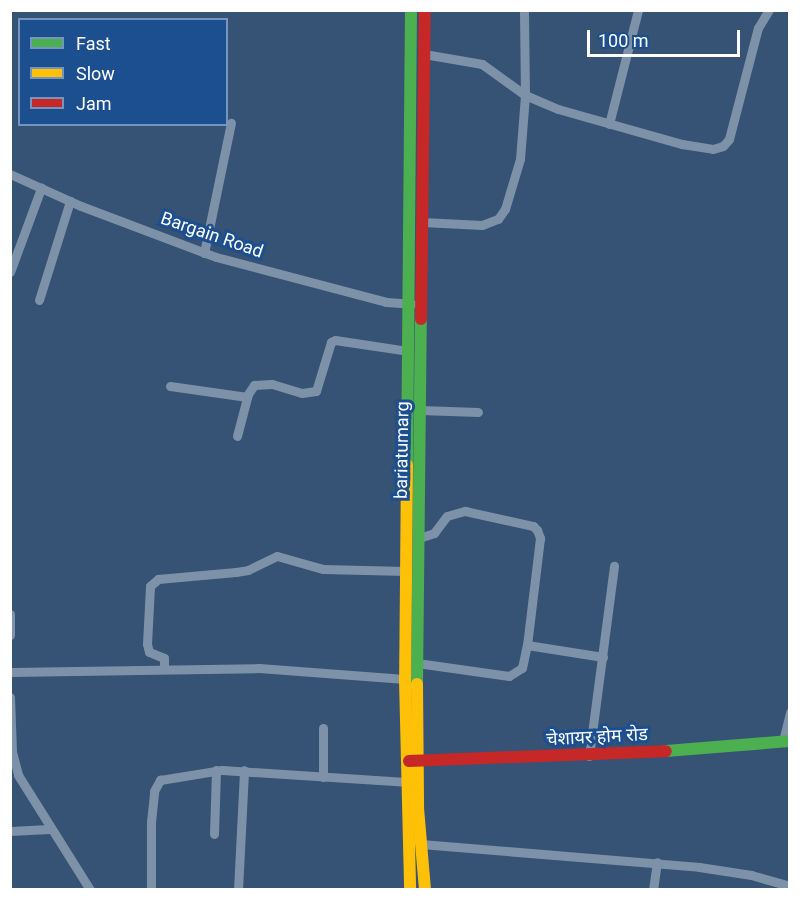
<!DOCTYPE html>
<meta charset="utf-8">
<style>
body{margin:0}
#map{position:relative;width:800px;height:900px;overflow:hidden;background:#365274;font-family:Roboto,"Noto Sans Devanagari",sans-serif}
div>[style]{position:absolute}
.street>*{height:9px;margin:-4.5px;padding:0 4.5px;transform-origin:4.5px;border-radius:4.5px;background:#7d92a8}
.fast>*{height:12px;margin:-6px;padding:0 6px;transform-origin:6px;border-radius:6px;background:#4caf50}
.slow>*{height:12px;margin:-6px;padding:0 6px;transform-origin:6px;border-radius:6px;background:#ffc107}
.jam>*{height:12px;margin:-6px;padding:0 6px;transform-origin:6px;border-radius:6px;background:#c62828}
span{translate:-50% -50%;white-space:nowrap;text-align:center;line-height:1.15;-webkit-text-stroke:6px #1b4f8f;paint-order:stroke}
.street-label{font-size:18px;color:#fff}
.frame{position:absolute;inset:0;border:12px solid #fff;pointer-events:none}
.legend{position:absolute;left:18px;top:18px;width:210px;height:108px;box-sizing:border-box;background:#1b4f8f;border:2px solid #7695bc;margin:0;padding:8px 10px;list-style:none;font-size:18px;color:#fff}
.legend li{display:flex;align-items:center;gap:12px;height:30px}
.legend b{width:30px;border:2px solid #7695bc}
.scale{position:absolute;left:587px;top:30px;width:153px;height:27px;box-sizing:border-box;border:3px solid #fff;border-top:0;padding-left:8px;font-size:18px;line-height:21px;white-space:nowrap;color:#fff;-webkit-text-stroke:4px #1b4f8f;paint-order:stroke}
</style>
<div id="map">
<div class="street">
<i style="left:424px;top:54px;width:59px;rotate:9.8deg"></i>
<i style="left:482px;top:64px;width:53px;rotate:35.8deg"></i>
<i style="left:525px;top:95px;width:36px;rotate:23deg"></i>
<i style="left:558px;top:109px;width:129px;rotate:15.8deg"></i>
<i style="left:682px;top:144px;width:31px;rotate:9deg"></i>
<i style="left:713px;top:149px;width:10px;rotate:-17deg"></i>
<i style="left:723px;top:146px;width:9px;rotate:-49deg"></i>
<i style="left:729px;top:139px;width:115px;rotate:-75.4deg"></i>
<i style="left:758px;top:28px;width:21px;rotate:-59deg"></i>
<i style="left:609px;top:124px;width:118px;rotate:-75.7deg"></i>
<i style="left:10px;top:174px;width:78px;rotate:24.3deg"></i>
<i style="left:81px;top:206px;width:144px;rotate:20.7deg"></i>
<i style="left:216px;top:257px;width:176px;rotate:14.8deg"></i>
<i style="left:386px;top:302px;width:26px;rotate:4deg"></i>
<i style="left:422px;top:222px;width:60px;rotate:2.9deg"></i>
<i style="left:482px;top:225px;width:17px;rotate:-21deg"></i>
<i style="left:498px;top:219px;width:12px;rotate:-55deg"></i>
<i style="left:505px;top:209px;width:52px;rotate:-73.3deg"></i>
<i style="left:520px;top:159px;width:64px;rotate:-85.5deg"></i>
<i style="left:525px;top:95px;width:85px;rotate:-90.7deg"></i>
<i style="left:204px;top:253px;width:133px;rotate:-78.3deg"></i>
<i style="left:10px;top:272px;width:90px;rotate:-69.7deg"></i>
<i style="left:39px;top:300px;width:104px;rotate:-72.6deg"></i>
<i style="left:170px;top:386px;width:78px;rotate:8.1deg"></i>
<i style="left:420px;top:410px;width:58px;rotate:2deg"></i>
<i style="left:237px;top:436px;width:43px;rotate:-75.3deg"></i>
<i style="left:248px;top:394px;width:11px;rotate:-56deg"></i>
<i style="left:254px;top:385px;width:18px;rotate:-3deg"></i>
<i style="left:272px;top:384px;width:31px;rotate:17deg"></i>
<i style="left:302px;top:393px;width:14px;rotate:-8deg"></i>
<i style="left:316px;top:391px;width:51px;rotate:-73deg"></i>
<i style="left:331px;top:342px;width:4px;rotate:-27deg"></i>
<i style="left:335px;top:340px;width:75px;rotate:8.5deg"></i>
<i style="left:419px;top:538px;width:16px;rotate:-18deg"></i>
<i style="left:434px;top:533px;width:21px;rotate:-53deg"></i>
<i style="left:447px;top:516px;width:19px;rotate:-16deg"></i>
<i style="left:465px;top:511px;width:70px;rotate:12.4deg"></i>
<i style="left:533px;top:526px;width:6px;rotate:45deg"></i>
<i style="left:537px;top:530px;width:9px;rotate:69deg"></i>
<i style="left:540px;top:538px;width:108px;rotate:96.9deg"></i>
<i style="left:10px;top:614px;width:21px;rotate:90deg"></i>
<i style="left:417px;top:663px;width:93px;rotate:8deg"></i>
<i style="left:509px;top:676px;width:15px;rotate:-32deg"></i>
<i style="left:522px;top:668px;width:24px;rotate:-78deg"></i>
<i style="left:527px;top:645px;width:77px;rotate:9deg"></i>
<i style="left:164px;top:669px;width:11px;rotate:-90deg"></i>
<i style="left:164px;top:658px;width:16px;rotate:-158deg"></i>
<i style="left:149px;top:652px;width:8px;rotate:-104deg"></i>
<i style="left:147px;top:644px;width:58px;rotate:-87deg"></i>
<i style="left:150px;top:586px;width:11px;rotate:-41deg"></i>
<i style="left:158px;top:579px;width:78px;rotate:-5.1deg"></i>
<i style="left:236px;top:572px;width:12px;rotate:-9deg"></i>
<i style="left:248px;top:570px;width:32px;rotate:-26deg"></i>
<i style="left:277px;top:556px;width:48px;rotate:15.8deg"></i>
<i style="left:323px;top:569px;width:83px;rotate:1.4deg"></i>
<i style="left:11px;top:672px;width:248px;rotate:-0.9deg"></i>
<i style="left:259px;top:668px;width:146px;rotate:4.3deg"></i>
<i style="left:10px;top:697px;width:55px;rotate:87.9deg"></i>
<i style="left:12px;top:752px;width:24px;rotate:75deg"></i>
<i style="left:18px;top:775px;width:136px;rotate:57.9deg"></i>
<i style="left:323px;top:728px;width:49px;rotate:90deg"></i>
<i style="left:783px;top:741px;width:30px;rotate:-76deg"></i>
<i style="left:589px;top:756px;width:192px;rotate:-82.5deg"></i>
<i style="left:10px;top:831px;width:39px;rotate:-3deg"></i>
<i style="left:214px;top:834px;width:64px;rotate:-88.2deg"></i>
<i style="left:421px;top:844px;width:279px;rotate:4.7deg"></i>
<i style="left:699px;top:867px;width:53px;rotate:8.7deg"></i>
<i style="left:751px;top:875px;width:41px;rotate:15.8deg"></i>
<i style="left:151px;top:890px;width:68px;rotate:-90deg"></i>
<i style="left:151px;top:822px;width:31px;rotate:-84deg"></i>
<i style="left:154px;top:791px;width:13px;rotate:-61deg"></i>
<i style="left:160px;top:780px;width:63px;rotate:-9.2deg"></i>
<i style="left:222px;top:770px;width:184px;rotate:3.7deg"></i>
<i style="left:238px;top:890px;width:120px;rotate:-87.1deg"></i>
<i style="left:653px;top:890px;width:28px;rotate:-82deg"></i>
</div>
<div class="fast">
<i style="left:407px;top:465px;width:455px;rotate:-89.5deg"></i>
<i style="left:417px;top:684px;width:365px;rotate:-89.4deg"></i>
<i style="left:666px;top:751px;width:124px;rotate:-4.6deg"></i>
</div>
<div class="slow">
<i style="left:407px;top:465px;width:214px;rotate:90.5deg"></i>
<i style="left:405px;top:679px;width:211px;rotate:88.6deg"></i>
<i style="left:417px;top:684px;width:124px;rotate:89.5deg"></i>
<i style="left:418px;top:808px;width:82px;rotate:85.1deg"></i>
</div>
<div class="jam">
<i style="left:421px;top:319px;width:309px;rotate:-89.3deg"></i>
<i style="left:409px;top:761px;width:257px;rotate:-2.2deg"></i>
</div>
<div class="street-label">
<span style="left:212px;top:235px;rotate:19deg">Bargain Road</span>
<span style="left:402px;top:450px;rotate:-89deg">bariatumarg</span>
<span style="left:597px;top:737px;rotate:-3deg">चेशायर होम रोड</span>
</div>
<div class="frame"></div>
<ul class="legend">
<li><b style="height:8px;background:#4caf50"></b>Fast</li>
<li><b style="height:8px;background:#ffc107"></b>Slow</li>
<li><b style="height:8px;background:#c62828"></b>Jam</li>
</ul>
<div class="scale">100 m</div>
</div>
